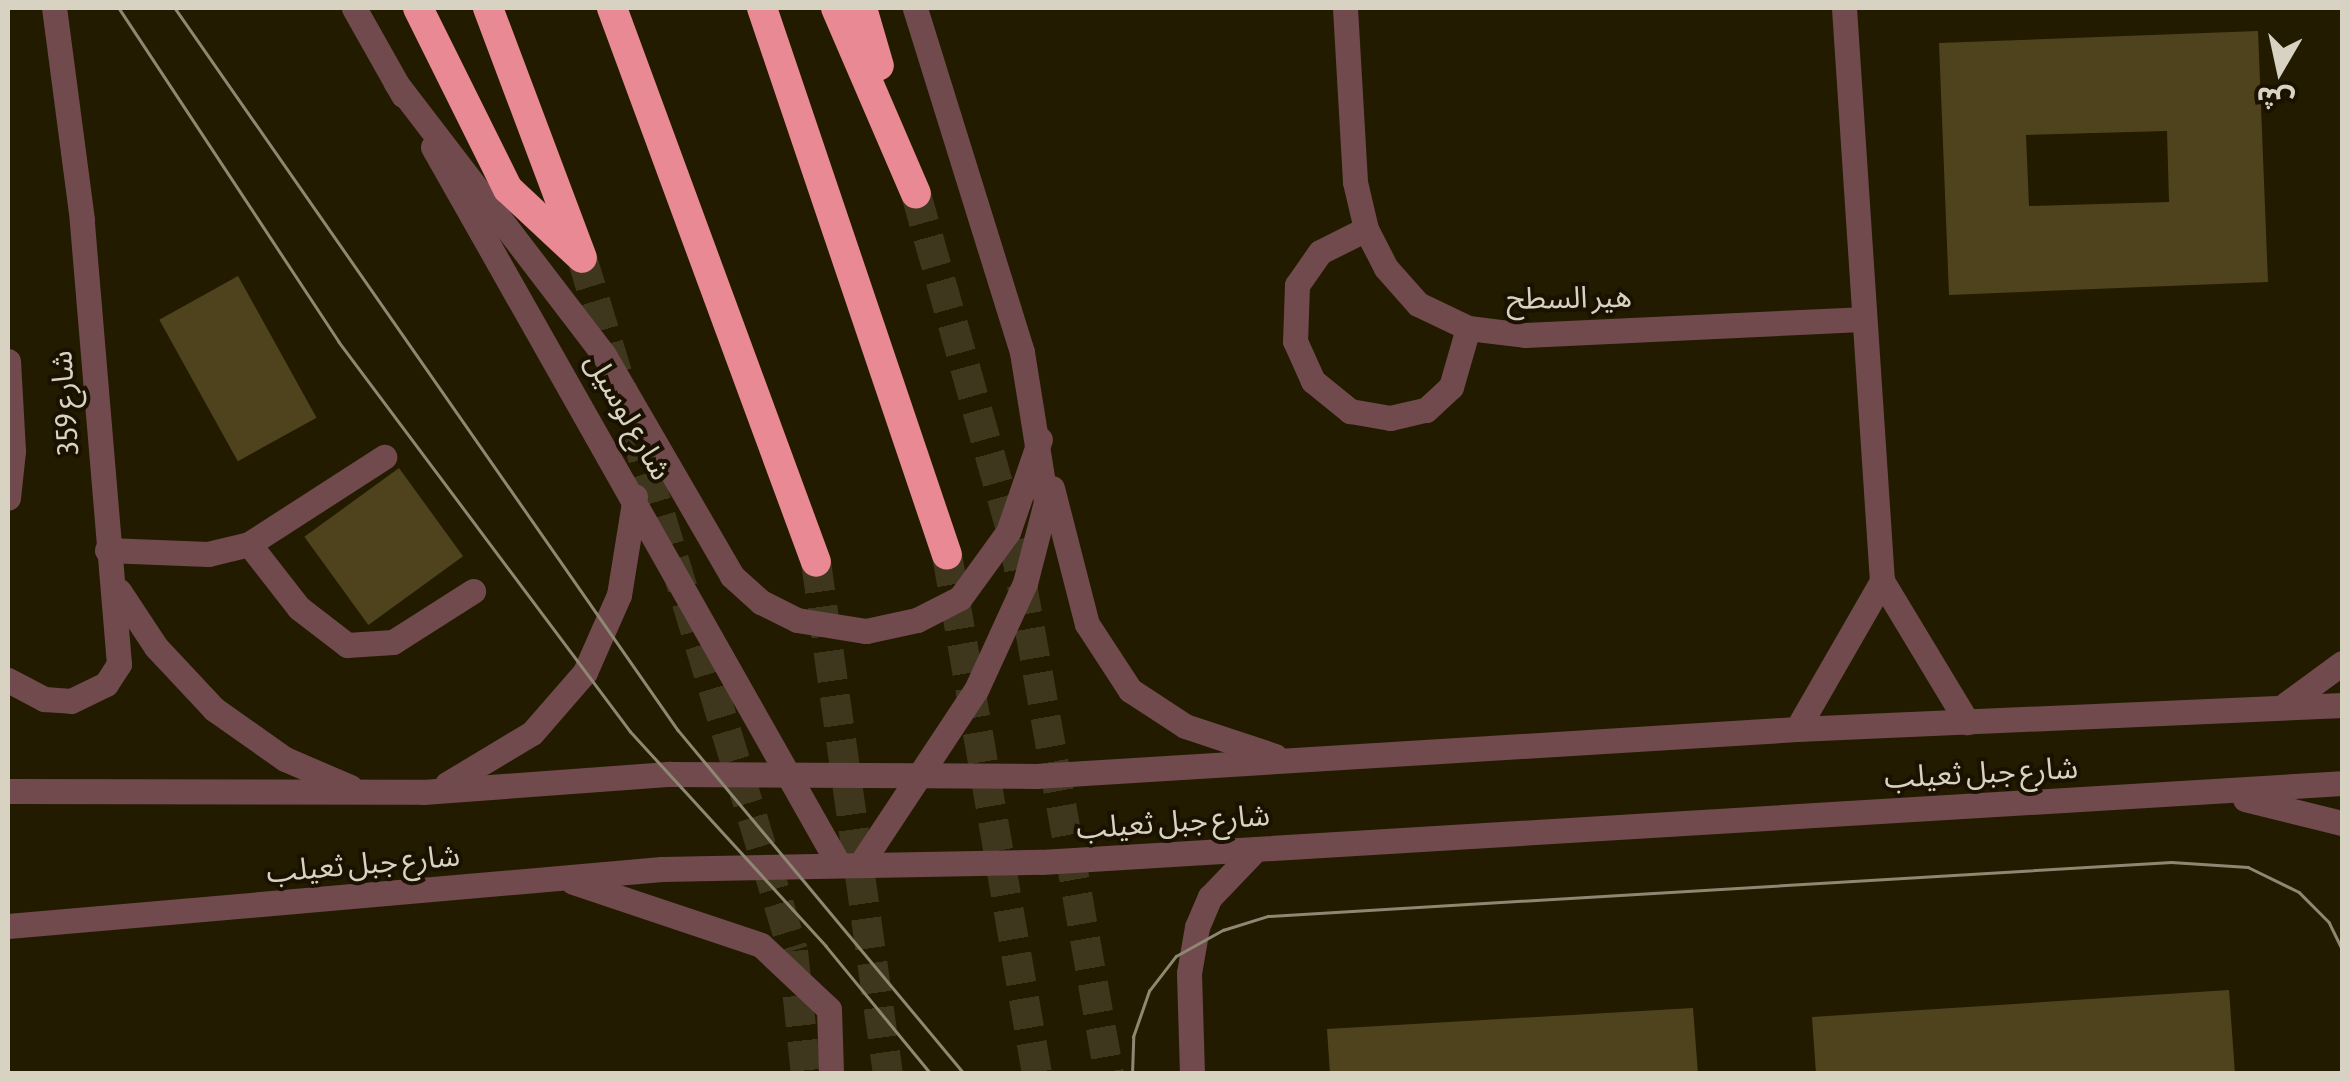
<!DOCTYPE html>
<meta charset="utf-8">
<style>
body{margin:0}
#map{position:relative;width:2350px;height:1081px;overflow:hidden;background:#231b00;font-family:"Asap Condensed","Noto Sans Arabic",sans-serif}
div>[style]{position:absolute}
.building>*{inset:0;background:#4f431d;transform-origin:0 0}
.highway-tunnel>*{height:30px;margin-top:-15px;transform-origin:0;background:repeating-linear-gradient(90deg,#3e361d 0 30px,transparent 0 45px)}
.minor>*{height:25px;margin:-12.5px;padding:0 12.5px;transform-origin:12.5px;border-radius:12.5px;background:#714a4e}
.highway>*{height:30px;margin:-15px;padding:0 15px;transform-origin:15px;border-radius:15px;background:#e88994}
.tram>*{height:2.5px;margin:-1.25px;padding:0 1.25px;transform-origin:1.25px;border-radius:1.25px;background:#8e8873}
span{translate:-50% -50%;white-space:nowrap;text-align:center;line-height:1.15;-webkit-text-stroke:8px #1a1100;paint-order:stroke}
.street-label{font-size:30px;color:#d7d2c2}
.frame{position:absolute;inset:0;border:10px solid #d7d2c2;pointer-events:none}
.north{position:absolute;left:2230px;top:20px;width:100px;height:100px;-webkit-text-stroke:8px #1a1100;paint-order:stroke;rotate:189deg;font-size:28px;font-weight:700;line-height:40px;text-align:center;color:#d7d2c2}
.north::after{content:'';display:block;margin:auto;width:35px;height:45px;background:#d7d2c2;clip-path:polygon(50% 0,100% 100%,50% 72%,0 100%)}
</style>
<div id="map">
<div class="building">
<i style="clip-path:polygon(evenodd,2258px 31px,2268px 282px,1949px 295px,1939px 43px,2258px 31px,2167px 131px,2169px 202px,2029px 206px,2026px 135px,2167px 131px)"></i>
<i style="left:238px;top:276px;width:162px;height:90px;rotate:61deg"></i>
<i style="left:399px;top:468px;width:109px;height:117px;rotate:54deg"></i>
<i style="clip-path:polygon(2229px 990px,2235px 1074px,1816px 1074px,1812px 1017px)"></i>
<i style="clip-path:polygon(1693px 1008px,1698px 1074px,1330px 1074px,1327px 1029px)"></i>
</div>
<div class="highway-tunnel">
<i style="left:916px;top:194px;width:360px;rotate:74.2deg"></i>
<i style="left:1014px;top:540px;width:542px;rotate:79.91deg"></i>
<i style="left:582px;top:258px;width:724px;rotate:73.07deg"></i>
<i style="left:793px;top:951px;width:124px;rotate:84deg"></i>
<i style="left:947px;top:555px;width:527px;rotate:80.16deg"></i>
<i style="left:816px;top:562px;width:517px;rotate:82deg"></i>
</div>
<div class="minor">
<i style="left:354px;top:8px;width:100px;rotate:60.6deg"></i>
<i style="left:1345px;top:8px;width:174px;rotate:86.7deg"></i>
<i style="left:1355px;top:182px;width:48px;rotate:76.8deg"></i>
<i style="left:1366px;top:229px;width:44px;rotate:62.9deg"></i>
<i style="left:1386px;top:268px;width:48px;rotate:48.4deg"></i>
<i style="left:1418px;top:304px;width:55px;rotate:25.6deg"></i>
<i style="left:1468px;top:328px;width:57px;rotate:7deg"></i>
<i style="left:1525px;top:335px;width:337px;rotate:-2.7deg"></i>
<i style="left:1844px;top:8px;width:574px;rotate:86.21deg"></i>
<i style="left:1882px;top:581px;width:165px;rotate:58.9deg"></i>
<i style="left:396px;top:83px;width:342px;rotate:52.6deg"></i>
<i style="left:604px;top:355px;width:255px;rotate:59.9deg"></i>
<i style="left:732px;top:576px;width:39px;rotate:42deg"></i>
<i style="left:761px;top:602px;width:40px;rotate:26.6deg"></i>
<i style="left:797px;top:620px;width:70px;rotate:9.1deg"></i>
<i style="left:866px;top:631px;width:52px;rotate:-12.2deg"></i>
<i style="left:917px;top:620px;width:48px;rotate:-27.1deg"></i>
<i style="left:960px;top:598px;width:82px;rotate:-54deg"></i>
<i style="left:1008px;top:532px;width:98px;rotate:-71deg"></i>
<i style="left:433px;top:147px;width:823px;rotate:60.51deg"></i>
<i style="left:1366px;top:229px;width:51px;rotate:153.4deg"></i>
<i style="left:1320px;top:252px;width:40px;rotate:124.9deg"></i>
<i style="left:1297px;top:285px;width:56px;rotate:92deg"></i>
<i style="left:1295px;top:341px;width:44px;rotate:65.8deg"></i>
<i style="left:1313px;top:381px;width:48px;rotate:39deg"></i>
<i style="left:1350px;top:411px;width:41px;rotate:9.9deg"></i>
<i style="left:1390px;top:418px;width:37px;rotate:-13deg"></i>
<i style="left:1426px;top:410px;width:34px;rotate:-43deg"></i>
<i style="left:1451px;top:387px;width:61px;rotate:-73.9deg"></i>
<i style="left:8px;top:361px;width:90px;rotate:86.8deg"></i>
<i style="left:13px;top:451px;width:47px;rotate:96.1deg"></i>
<i style="left:1052px;top:488px;width:140px;rotate:75.6deg"></i>
<i style="left:1087px;top:624px;width:79px;rotate:56.9deg"></i>
<i style="left:1130px;top:690px;width:66px;rotate:33.2deg"></i>
<i style="left:1185px;top:726px;width:95px;rotate:18.4deg"></i>
<i style="left:249px;top:544px;width:81px;rotate:52deg"></i>
<i style="left:299px;top:608px;width:61px;rotate:37.6deg"></i>
<i style="left:347px;top:645px;width:46px;rotate:-3.7deg"></i>
<i style="left:393px;top:642px;width:95px;rotate:-32.5deg"></i>
<i style="left:107px;top:550px;width:101px;rotate:2.3deg"></i>
<i style="left:208px;top:554px;width:42px;rotate:-13.7deg"></i>
<i style="left:249px;top:544px;width:161px;rotate:-32.8deg"></i>
<i style="left:119px;top:591px;width:67px;rotate:56.5deg"></i>
<i style="left:156px;top:647px;width:85px;rotate:46.9deg"></i>
<i style="left:214px;top:709px;width:87px;rotate:35.2deg"></i>
<i style="left:285px;top:759px;width:71px;rotate:23.3deg"></i>
<i style="left:8px;top:680px;width:41px;rotate:27.8deg"></i>
<i style="left:44px;top:699px;width:27px;rotate:4deg"></i>
<i style="left:71px;top:701px;width:39px;rotate:-26deg"></i>
<i style="left:106px;top:684px;width:24px;rotate:-57deg"></i>
<i style="left:119px;top:664px;width:446px;rotate:-94.8deg"></i>
<i style="left:82px;top:220px;width:214px;rotate:-97.5deg"></i>
<i style="left:2286px;top:704px;width:69px;rotate:-36.2deg"></i>
<i style="left:1797px;top:729px;width:171px;rotate:-60.1deg"></i>
<i style="left:447px;top:784px;width:99px;rotate:-31deg"></i>
<i style="left:532px;top:733px;width:81px;rotate:-49deg"></i>
<i style="left:585px;top:672px;width:84px;rotate:-66.2deg"></i>
<i style="left:619px;top:595px;width:100px;rotate:-80.8deg"></i>
<i style="left:8px;top:791px;width:415px;rotate:0.1deg"></i>
<i style="left:423px;top:792px;width:248px;rotate:-4.2deg"></i>
<i style="left:670px;top:774px;width:366px;rotate:0.3deg"></i>
<i style="left:1036px;top:776px;width:762px;rotate:-3.53deg"></i>
<i style="left:1797px;top:729px;width:546px;rotate:-2.52deg"></i>
<i style="left:2245px;top:799px;width:100px;rotate:13.9deg"></i>
<i style="left:862px;top:862px;width:206px;rotate:-56.5deg"></i>
<i style="left:976px;top:690px;width:118px;rotate:-65.4deg"></i>
<i style="left:1025px;top:583px;width:84px;rotate:-75.5deg"></i>
<i style="left:1046px;top:502px;width:152px;rotate:-99.1deg"></i>
<i style="left:1022px;top:352px;width:360px;rotate:-107.3deg"></i>
<i style="left:573px;top:882px;width:198px;rotate:18.5deg"></i>
<i style="left:761px;top:945px;width:93px;rotate:43.3deg"></i>
<i style="left:829px;top:1009px;width:65px;rotate:88.2deg"></i>
<i style="left:8px;top:926px;width:656px;rotate:-4.98deg"></i>
<i style="left:662px;top:869px;width:379px;rotate:-1.1deg"></i>
<i style="left:1041px;top:862px;width:1303px;rotate:-3.47deg"></i>
<i style="left:1192px;top:1074px;width:101px;rotate:-91.7deg"></i>
<i style="left:1189px;top:973px;width:47px;rotate:-80.1deg"></i>
<i style="left:1197px;top:927px;width:33px;rotate:-67deg"></i>
<i style="left:1210px;top:897px;width:66px;rotate:-46.2deg"></i>
</div>
<div class="highway">
<i style="left:418px;top:8px;width:202px;rotate:63.6deg"></i>
<i style="left:508px;top:189px;width:101px;rotate:43deg"></i>
<i style="left:488px;top:8px;width:264px;rotate:69.4deg"></i>
<i style="left:612px;top:8px;width:590px;rotate:69.78deg"></i>
<i style="left:762px;top:8px;width:577px;rotate:71.31deg"></i>
<i style="left:836px;top:8px;width:202px;rotate:66.7deg"></i>
<i style="left:862px;top:8px;width:60px;rotate:73.7deg"></i>
</div>
<div class="tram">
<i style="left:119px;top:8px;width:400px;rotate:56.6deg"></i>
<i style="left:339px;top:342px;width:486px;rotate:53.2deg"></i>
<i style="left:630px;top:731px;width:291px;rotate:47.6deg"></i>
<i style="left:826px;top:946px;width:166px;rotate:50.6deg"></i>
<i style="left:175px;top:8px;width:880px;rotate:55.14deg"></i>
<i style="left:678px;top:730px;width:448px;rotate:50.2deg"></i>
<i style="left:1132px;top:1074px;width:37px;rotate:-88deg"></i>
<i style="left:1133px;top:1037px;width:49px;rotate:-70.8deg"></i>
<i style="left:1149px;top:991px;width:44px;rotate:-52.4deg"></i>
<i style="left:1176px;top:956px;width:54px;rotate:-29deg"></i>
<i style="left:1223px;top:930px;width:47px;rotate:-17.3deg"></i>
<i style="left:1268px;top:916px;width:905px;rotate:-3.42deg"></i>
<i style="left:2171px;top:862px;width:77px;rotate:3.7deg"></i>
<i style="left:2248px;top:867px;width:57px;rotate:26.1deg"></i>
<i style="left:2299px;top:892px;width:42px;rotate:45deg"></i>
<i style="left:2329px;top:922px;width:30px;rotate:64deg"></i>
</div>
<div class="street-label">
<span style="left:1569px;top:297px;rotate:-1deg">هير السطح</span>
<span style="left:64px;top:403px;rotate:-94deg">شارع 359</span>
<span style="left:629px;top:416px;rotate:60deg">شارع لوسيل</span>
<span style="left:1981px;top:772px;rotate:-3deg">شارع جبل ثعيلب</span>
<span style="left:1173px;top:821px;rotate:-4deg">شارع جبل ثعيلب</span>
<span style="left:363px;top:863px;rotate:-5deg">شارع جبل ثعيلب</span>
</div>
<div class="frame"></div>
<div class="north">ش</div>
</div>
